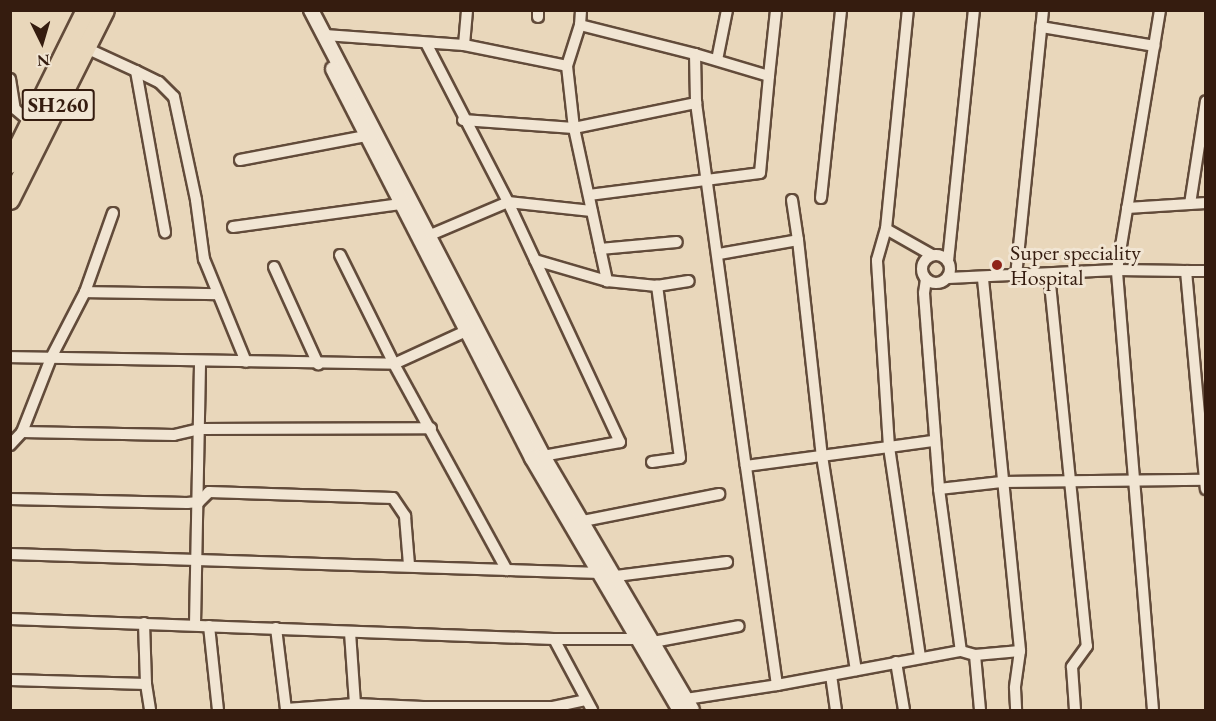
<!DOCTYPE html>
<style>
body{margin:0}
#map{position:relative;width:1216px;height:721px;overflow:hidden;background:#e9d7bb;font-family:"EB Garamond",serif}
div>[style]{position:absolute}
.roads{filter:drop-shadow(2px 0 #624b3a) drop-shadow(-2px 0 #624b3a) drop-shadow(0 2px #624b3a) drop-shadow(0 -2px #624b3a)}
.street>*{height:10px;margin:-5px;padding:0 5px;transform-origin:5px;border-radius:5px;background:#f1e5d3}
.street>.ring{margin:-5px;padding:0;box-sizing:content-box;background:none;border:10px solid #f1e5d3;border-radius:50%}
.secondary>*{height:14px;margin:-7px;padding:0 7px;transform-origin:7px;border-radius:7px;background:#f1e5d3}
.highway>*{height:18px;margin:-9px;padding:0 9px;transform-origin:9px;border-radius:9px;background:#e9d7bb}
.dots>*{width:16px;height:16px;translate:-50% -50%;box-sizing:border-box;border:3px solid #f1e5d3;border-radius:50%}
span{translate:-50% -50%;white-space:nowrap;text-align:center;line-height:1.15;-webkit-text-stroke:6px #f1e5d3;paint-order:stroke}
.shield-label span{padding:2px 4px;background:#f1e5d3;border:2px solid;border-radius:4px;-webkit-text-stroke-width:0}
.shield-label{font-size:21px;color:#351c0f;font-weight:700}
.poi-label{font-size:22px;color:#351c0f}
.left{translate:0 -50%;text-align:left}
.frame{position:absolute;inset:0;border:12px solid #351c0f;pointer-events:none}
.north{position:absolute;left:12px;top:12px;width:60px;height:60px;-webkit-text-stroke:4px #f1e5d3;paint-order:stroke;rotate:175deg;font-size:16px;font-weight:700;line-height:24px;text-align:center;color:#351c0f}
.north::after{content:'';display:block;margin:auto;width:21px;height:27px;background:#351c0f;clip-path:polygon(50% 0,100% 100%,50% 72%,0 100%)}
</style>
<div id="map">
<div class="roads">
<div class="street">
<i style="left:538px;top:17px;width:7px;rotate:-90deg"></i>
<i style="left:580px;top:25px;width:15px;rotate:-86deg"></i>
<i style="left:1041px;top:27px;width:115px;rotate:9.5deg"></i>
<i style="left:325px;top:35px;width:139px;rotate:4.1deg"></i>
<i style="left:464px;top:45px;width:105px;rotate:11.5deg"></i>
<i style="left:567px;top:66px;width:43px;rotate:-72.4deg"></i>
<i style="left:580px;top:25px;width:119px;rotate:14.2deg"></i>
<i style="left:695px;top:54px;width:49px;rotate:88.8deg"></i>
<i style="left:696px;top:103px;width:366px;rotate:82.2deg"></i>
<i style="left:746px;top:466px;width:144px;rotate:-7.6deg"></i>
<i style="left:889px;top:447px;width:187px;rotate:-93.7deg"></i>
<i style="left:877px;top:260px;width:32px;rotate:-74deg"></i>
<i style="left:886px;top:229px;width:53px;rotate:29.5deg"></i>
<i style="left:426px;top:43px;width:179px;rotate:62.7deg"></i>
<i style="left:508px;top:202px;width:265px;rotate:65deg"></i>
<i style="left:620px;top:442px;width:78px;rotate:169.7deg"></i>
<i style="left:464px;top:45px;width:35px;rotate:-85deg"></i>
<i style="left:86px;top:48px;width:55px;rotate:24.7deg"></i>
<i style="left:136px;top:71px;width:164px;rotate:79.8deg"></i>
<i style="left:695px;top:54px;width:77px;rotate:16.6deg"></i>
<i style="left:769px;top:76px;width:66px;rotate:-83.9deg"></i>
<i style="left:717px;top:60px;width:51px;rotate:-78.7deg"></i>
<i style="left:567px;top:66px;width:62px;rotate:83.6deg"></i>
<i style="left:574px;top:128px;width:157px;rotate:77.8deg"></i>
<i style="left:136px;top:71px;width:25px;rotate:26deg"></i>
<i style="left:159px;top:82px;width:21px;rotate:45deg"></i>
<i style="left:174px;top:97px;width:105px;rotate:77.9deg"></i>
<i style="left:196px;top:200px;width:60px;rotate:82.3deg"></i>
<i style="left:204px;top:259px;width:111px;rotate:67.8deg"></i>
<i style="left:10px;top:79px;width:30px;rotate:81deg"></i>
<i style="left:15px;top:109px;width:23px;rotate:40deg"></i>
<i style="left:463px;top:120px;width:111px;rotate:4.1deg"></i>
<i style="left:574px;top:128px;width:125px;rotate:-11.6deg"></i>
<i style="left:240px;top:160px;width:128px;rotate:-10.8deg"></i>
<i style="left:589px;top:195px;width:172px;rotate:-7.3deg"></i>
<i style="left:760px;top:173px;width:97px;rotate:-84.7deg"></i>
<i style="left:821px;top:198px;width:189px;rotate:-83.9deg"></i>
<i style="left:792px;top:200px;width:40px;rotate:81.5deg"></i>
<i style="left:1190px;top:204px;width:104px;rotate:-81.2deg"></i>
<i style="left:1127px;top:208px;width:79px;rotate:-3.6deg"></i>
<i style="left:113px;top:213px;width:84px;rotate:109.5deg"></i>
<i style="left:85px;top:292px;width:74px;rotate:117.3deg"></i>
<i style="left:51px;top:358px;width:79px;rotate:111.4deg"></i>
<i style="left:22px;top:432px;width:152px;rotate:1.1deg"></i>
<i style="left:174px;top:435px;width:27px;rotate:-13deg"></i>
<i style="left:200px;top:429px;width:231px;rotate:-0.2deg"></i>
<i style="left:233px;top:227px;width:169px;rotate:-7.8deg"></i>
<i style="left:886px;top:229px;width:220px;rotate:-84.3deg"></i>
<i style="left:428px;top:236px;width:87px;rotate:-23deg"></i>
<i style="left:508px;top:202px;width:84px;rotate:6.1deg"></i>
<i style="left:600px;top:249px;width:77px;rotate:-5.2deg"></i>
<i style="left:719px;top:254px;width:80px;rotate:-10deg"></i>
<i style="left:798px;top:240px;width:217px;rotate:83.7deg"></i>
<i style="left:822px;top:456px;width:217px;rotate:81deg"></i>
<i class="ring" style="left:922px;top:255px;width:18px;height:18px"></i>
<i style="left:340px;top:255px;width:122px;rotate:63.6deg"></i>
<i style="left:394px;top:364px;width:235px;rotate:61.3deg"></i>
<i style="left:535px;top:260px;width:75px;rotate:16.3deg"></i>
<i style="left:607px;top:281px;width:50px;rotate:5.7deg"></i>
<i style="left:948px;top:261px;width:252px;rotate:-84.1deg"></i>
<i style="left:274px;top:267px;width:107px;rotate:65.6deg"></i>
<i style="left:1186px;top:271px;width:20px"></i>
<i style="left:1049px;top:274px;width:374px;rotate:84.2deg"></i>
<i style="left:1087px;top:646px;width:26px;rotate:126deg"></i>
<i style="left:1072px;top:667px;width:43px;rotate:86deg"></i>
<i style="left:1016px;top:276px;width:267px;rotate:-84.2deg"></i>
<i style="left:948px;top:278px;width:169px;rotate:-2.7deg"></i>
<i style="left:1117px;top:270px;width:69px;rotate:0.8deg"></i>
<i style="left:1186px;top:271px;width:219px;rotate:84.8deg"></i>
<i style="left:926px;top:279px;width:14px;rotate:98deg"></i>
<i style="left:924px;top:293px;width:197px;rotate:85.6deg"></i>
<i style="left:939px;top:489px;width:63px;rotate:-6.3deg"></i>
<i style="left:1002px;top:482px;width:204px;rotate:-0.6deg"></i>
<i style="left:983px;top:279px;width:374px;rotate:84.3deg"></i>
<i style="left:1020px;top:651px;width:37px;rotate:98deg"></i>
<i style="left:1015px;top:688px;width:22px;rotate:87deg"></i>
<i style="left:85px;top:292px;width:131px;rotate:0.9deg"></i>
<i style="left:10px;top:357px;width:384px;rotate:1deg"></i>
<i style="left:394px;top:364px;width:79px;rotate:-24.6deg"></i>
<i style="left:10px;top:445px;width:18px;rotate:-47deg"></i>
<i style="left:652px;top:462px;width:28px;rotate:-8deg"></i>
<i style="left:680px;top:458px;width:174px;rotate:-97.6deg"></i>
<i style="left:657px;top:286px;width:32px;rotate:-9deg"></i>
<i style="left:939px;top:489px;width:163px;rotate:82.3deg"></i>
<i style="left:10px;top:499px;width:177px;rotate:1.3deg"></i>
<i style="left:187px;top:503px;width:12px;rotate:-5deg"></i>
<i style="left:199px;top:502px;width:14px;rotate:-45deg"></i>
<i style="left:209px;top:492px;width:184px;rotate:1.9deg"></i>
<i style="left:393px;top:498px;width:22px;rotate:56deg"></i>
<i style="left:405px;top:516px;width:49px;rotate:85.3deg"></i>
<i style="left:583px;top:521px;width:139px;rotate:-11.2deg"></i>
<i style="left:10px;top:554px;width:591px;rotate:1.84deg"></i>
<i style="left:616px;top:576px;width:112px;rotate:-7.2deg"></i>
<i style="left:10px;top:619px;width:544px;rotate:2.11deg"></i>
<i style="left:554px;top:639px;width:86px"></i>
<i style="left:144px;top:623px;width:61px;rotate:88.1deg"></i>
<i style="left:195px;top:625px;width:264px;rotate:-88.9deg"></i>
<i style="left:209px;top:626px;width:84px;rotate:83.9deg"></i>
<i style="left:276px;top:628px;width:82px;rotate:83deg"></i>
<i style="left:286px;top:709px;width:69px;rotate:-4.1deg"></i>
<i style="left:355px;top:704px;width:72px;rotate:-94deg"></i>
<i style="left:554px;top:639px;width:81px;rotate:61.8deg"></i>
<i style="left:653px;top:642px;width:87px;rotate:-10.5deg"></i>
<i style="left:975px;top:655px;width:55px;rotate:84.8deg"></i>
<i style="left:920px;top:657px;width:212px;rotate:-98.4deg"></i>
<i style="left:889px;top:447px;width:44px;rotate:-7.8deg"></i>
<i style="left:896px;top:662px;width:49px;rotate:80.5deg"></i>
<i style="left:831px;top:675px;width:35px;rotate:82deg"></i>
<i style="left:10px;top:680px;width:136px;rotate:1.7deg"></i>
<i style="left:146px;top:684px;width:26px;rotate:81deg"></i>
<i style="left:777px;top:685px;width:187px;rotate:-10.5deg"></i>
<i style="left:961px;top:651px;width:15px;rotate:16deg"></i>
<i style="left:975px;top:655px;width:45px;rotate:-5.1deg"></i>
<i style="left:686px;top:699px;width:92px;rotate:-8.7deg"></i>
<i style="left:777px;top:685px;width:221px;rotate:-98.1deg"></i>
<i style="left:355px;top:704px;width:68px;rotate:2.5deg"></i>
<i style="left:424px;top:710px;width:3px;rotate:-108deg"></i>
<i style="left:423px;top:707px;width:130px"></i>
<i style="left:553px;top:707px;width:33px;rotate:-12deg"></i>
<i style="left:1153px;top:710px;width:441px;rotate:-94.7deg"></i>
<i style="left:1117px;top:270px;width:264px;rotate:-80.6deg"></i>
</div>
<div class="secondary">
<i style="left:311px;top:10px;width:503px;rotate:62.52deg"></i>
<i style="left:543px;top:456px;width:294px;rotate:59.6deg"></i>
<i style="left:333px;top:69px;width:437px;rotate:62.9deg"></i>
<i style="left:532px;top:458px;width:292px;rotate:59.6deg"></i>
</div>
<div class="highway">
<i style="left:10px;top:164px;width:172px;rotate:-63.7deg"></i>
<i style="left:10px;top:200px;width:212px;rotate:-63.4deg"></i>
</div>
</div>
<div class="dots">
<i style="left:997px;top:265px;background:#8f2418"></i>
</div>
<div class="shield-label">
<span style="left:58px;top:105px">SH260</span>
</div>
<div class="poi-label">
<span class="left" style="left:1010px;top:265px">Super speciality<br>Hospital</span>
</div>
<div class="frame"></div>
<div class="north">N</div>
</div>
